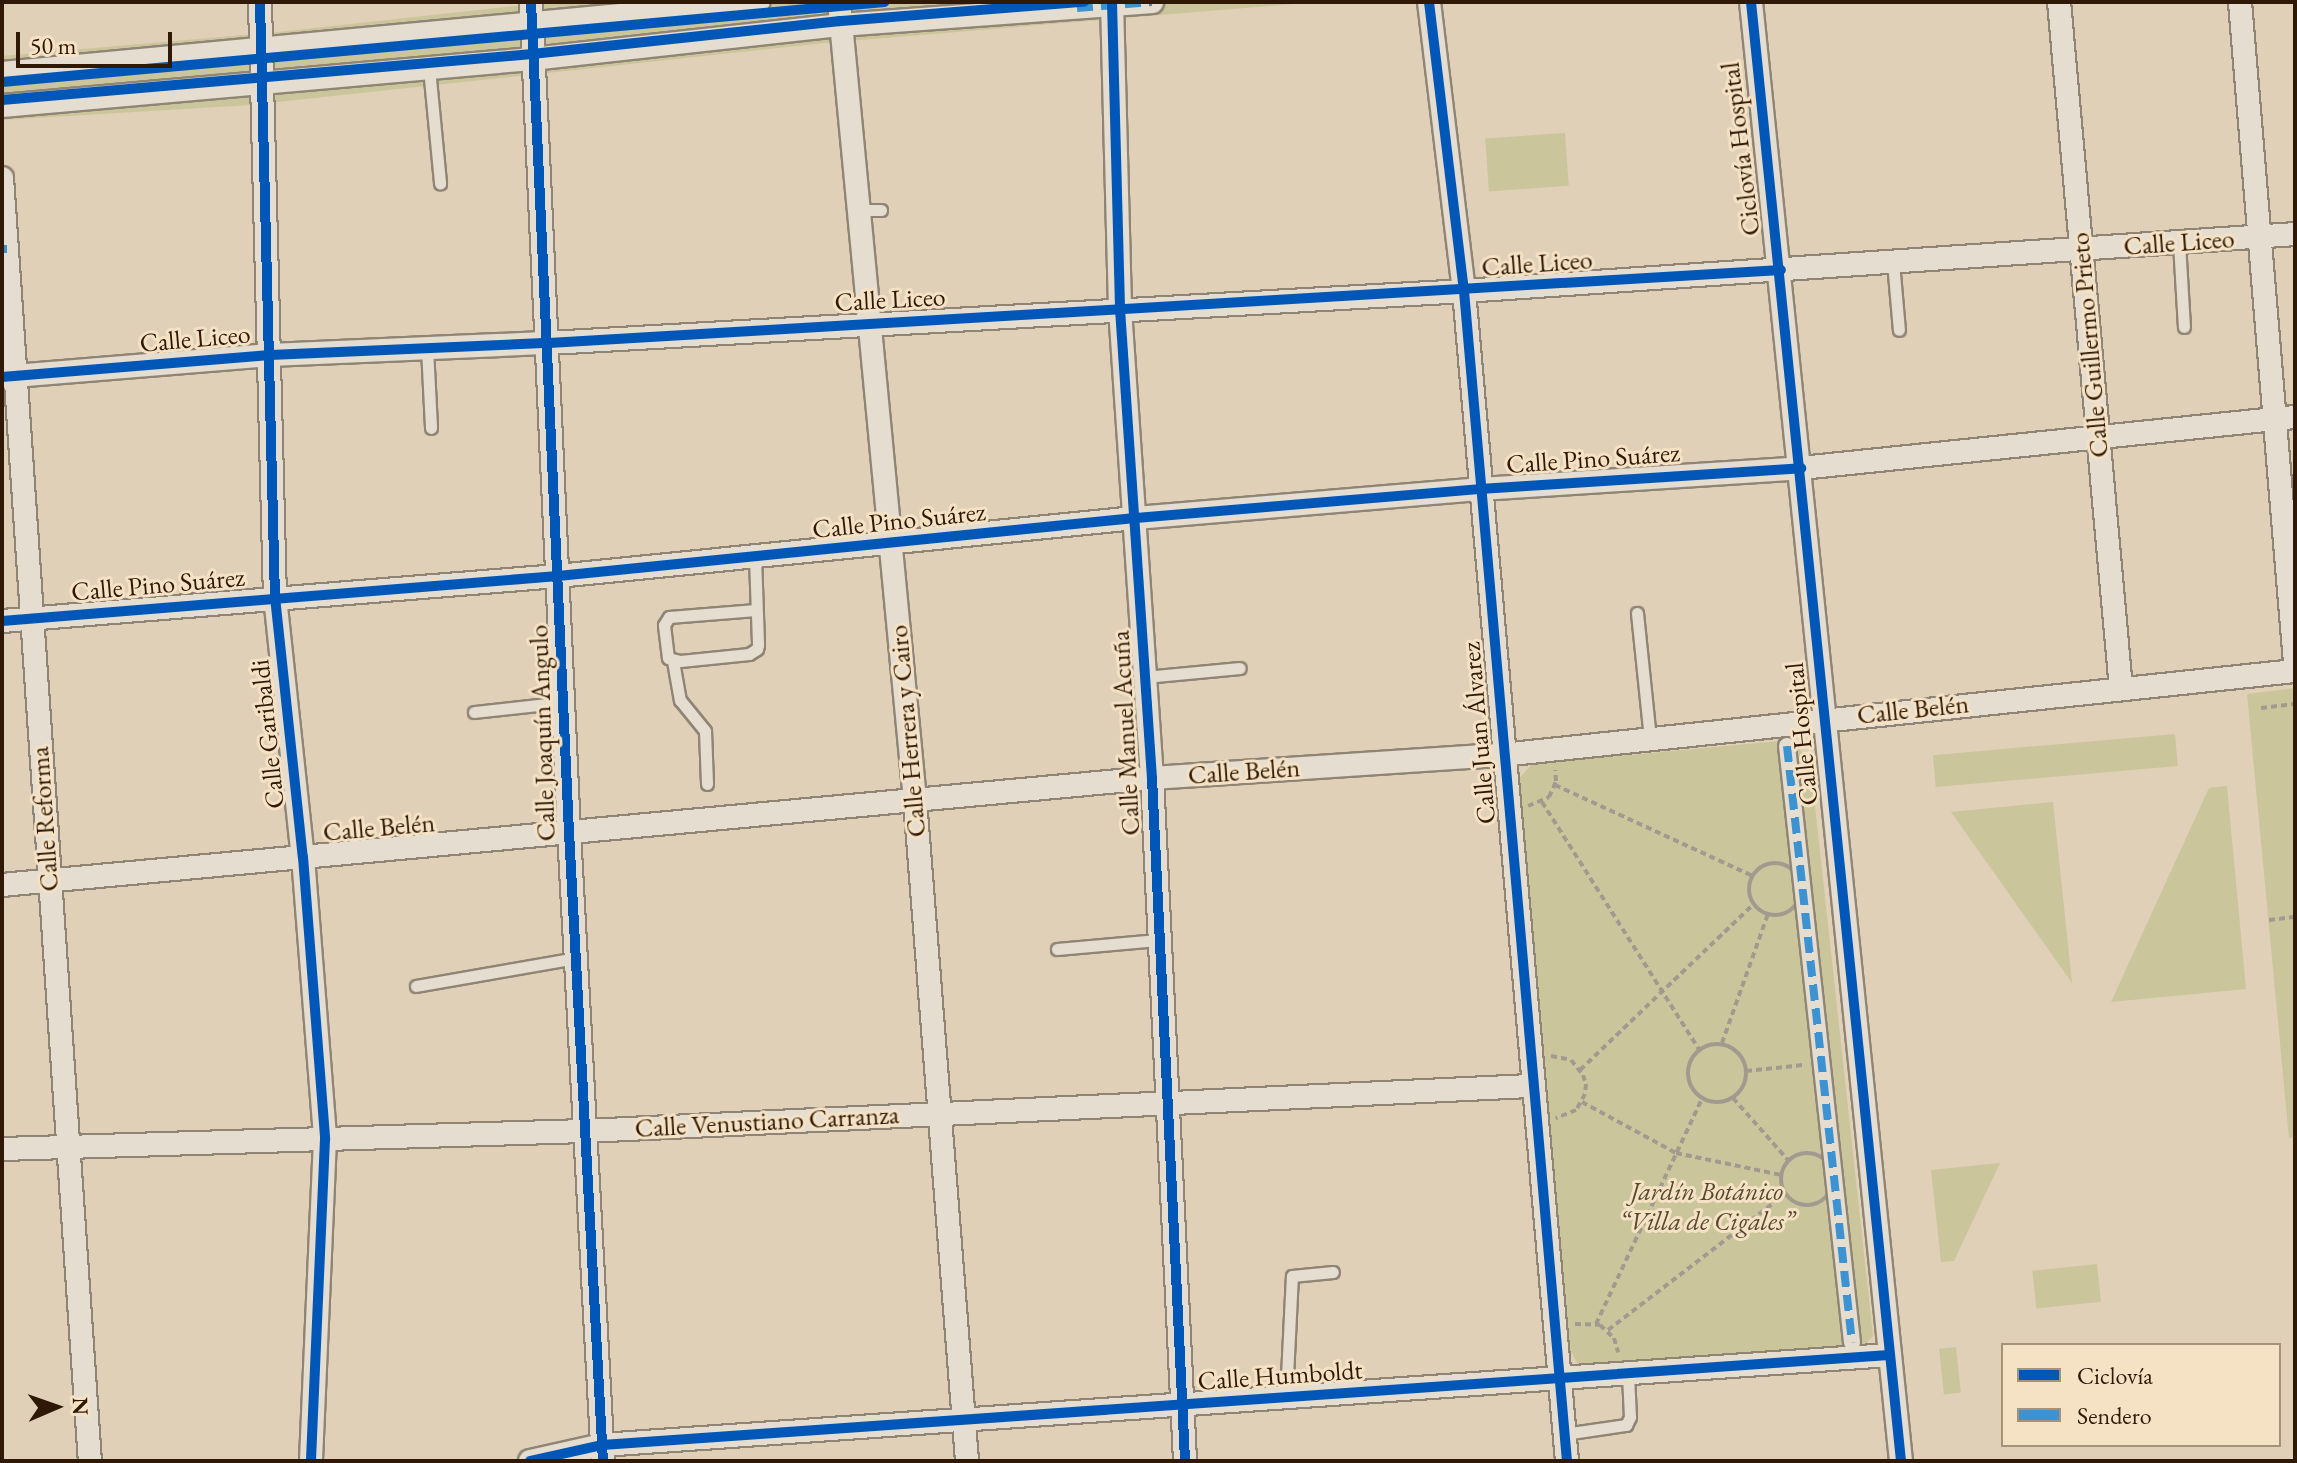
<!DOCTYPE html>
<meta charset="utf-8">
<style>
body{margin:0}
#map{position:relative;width:2297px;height:1463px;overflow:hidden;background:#dfd0b7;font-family:"EB Garamond",serif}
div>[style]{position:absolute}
.green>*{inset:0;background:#cbc59c;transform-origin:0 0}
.path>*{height:4px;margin-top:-2px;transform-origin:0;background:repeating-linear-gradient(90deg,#a29a8f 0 6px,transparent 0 10px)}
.path>.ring{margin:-2px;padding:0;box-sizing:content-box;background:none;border:4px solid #a29a8f;border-radius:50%}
.roads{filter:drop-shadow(2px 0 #908574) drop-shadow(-2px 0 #908574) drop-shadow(0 2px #908574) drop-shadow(0 -2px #908574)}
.service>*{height:11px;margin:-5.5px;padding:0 5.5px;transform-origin:5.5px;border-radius:5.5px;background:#e4ddd0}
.pedestrian>*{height:16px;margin:-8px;padding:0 8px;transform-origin:8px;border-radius:8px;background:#e4ddd0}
.minor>*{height:22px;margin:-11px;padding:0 11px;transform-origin:11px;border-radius:11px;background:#e4ddd0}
.quiet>*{height:8px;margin-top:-4px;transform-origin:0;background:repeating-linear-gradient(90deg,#3d93d1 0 16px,transparent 0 24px)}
.cycleway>*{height:10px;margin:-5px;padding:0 5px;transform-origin:5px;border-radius:5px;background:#0057b8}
span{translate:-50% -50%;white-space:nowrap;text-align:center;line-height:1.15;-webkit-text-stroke:6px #f5e2c5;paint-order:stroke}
.street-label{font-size:26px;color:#2f1806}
.park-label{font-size:26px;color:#59492c;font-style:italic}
.frame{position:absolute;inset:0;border:4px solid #2f1806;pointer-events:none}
.legend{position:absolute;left:2001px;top:1343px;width:280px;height:104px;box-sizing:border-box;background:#f5e2c5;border:2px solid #a69179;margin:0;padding:10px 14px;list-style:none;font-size:24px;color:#2f1806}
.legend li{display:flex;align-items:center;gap:16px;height:40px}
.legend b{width:40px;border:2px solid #a69179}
.north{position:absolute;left:16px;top:1367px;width:80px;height:80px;-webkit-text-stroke:6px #f5e2c5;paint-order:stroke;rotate:88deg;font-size:22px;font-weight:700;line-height:32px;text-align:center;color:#2f1806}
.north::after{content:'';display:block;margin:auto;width:28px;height:36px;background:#2f1806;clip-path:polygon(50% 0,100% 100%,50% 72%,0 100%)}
.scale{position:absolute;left:16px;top:32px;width:156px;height:36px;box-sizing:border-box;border:4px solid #2f1806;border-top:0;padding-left:10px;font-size:24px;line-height:28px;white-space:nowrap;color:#2f1806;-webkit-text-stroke:6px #f5e2c5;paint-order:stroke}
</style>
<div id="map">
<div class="green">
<i style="clip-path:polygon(550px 2px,1318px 2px,824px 43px,250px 105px,2px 120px,2px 56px,269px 33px)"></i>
<i style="left:1565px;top:133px;width:53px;height:80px;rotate:86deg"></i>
<i style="clip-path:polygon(2295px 688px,2295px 1137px,2289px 1138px,2247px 694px)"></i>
<i style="left:2175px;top:734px;width:32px;height:243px;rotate:85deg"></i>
<i style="clip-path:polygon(1790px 740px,1810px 760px,1873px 1336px,1857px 1353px,1580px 1368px,1569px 1348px,1517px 781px,1532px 764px)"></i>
<i style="clip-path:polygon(2227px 786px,2246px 989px,2111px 1002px,2209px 788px)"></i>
<i style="clip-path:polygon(2053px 802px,2072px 983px,1951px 812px)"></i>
<i style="clip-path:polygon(2000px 1163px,1954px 1261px,1941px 1262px,1931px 1170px)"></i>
<i style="left:2097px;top:1264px;width:38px;height:65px;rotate:84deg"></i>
<i style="left:1956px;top:1347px;width:46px;height:17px;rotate:84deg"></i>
</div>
<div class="path">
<i style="left:2261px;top:708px;width:34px;rotate:-7deg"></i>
<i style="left:1555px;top:785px;width:218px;rotate:24.7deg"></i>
<i style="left:1542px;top:802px;width:293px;rotate:57.6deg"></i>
<i style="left:1528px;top:806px;width:23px;rotate:-23deg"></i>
<i style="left:1549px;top:797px;width:17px;rotate:-66deg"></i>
<i style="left:1556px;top:781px;width:11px;rotate:-95deg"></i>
<i class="ring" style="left:1749px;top:863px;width:48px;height:48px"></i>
<i style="left:2269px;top:920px;width:26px;rotate:-7deg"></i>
<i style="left:1722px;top:1043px;width:137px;rotate:-70.4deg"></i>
<i class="ring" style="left:1688px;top:1044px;width:54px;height:54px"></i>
<i style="left:1551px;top:1056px;width:20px;rotate:11deg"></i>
<i style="left:1571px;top:1060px;width:19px;rotate:51deg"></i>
<i style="left:1583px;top:1075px;width:9px;rotate:72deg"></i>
<i style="left:1586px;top:1084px;width:10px;rotate:96deg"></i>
<i style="left:1585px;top:1094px;width:18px;rotate:119deg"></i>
<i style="left:1576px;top:1110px;width:22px;rotate:158deg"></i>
<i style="left:1580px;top:1070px;width:240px;rotate:-43.7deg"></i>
<i style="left:1746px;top:1071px;width:57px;rotate:-6deg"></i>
<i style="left:1733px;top:1098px;width:84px;rotate:48.4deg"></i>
<i style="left:1582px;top:1102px;width:107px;rotate:28.5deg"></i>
<i style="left:1676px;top:1153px;width:107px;rotate:11.8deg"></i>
<i class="ring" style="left:1781px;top:1153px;width:48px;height:48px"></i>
<i style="left:1575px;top:1324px;width:25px;rotate:2deg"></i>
<i style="left:1600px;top:1325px;width:19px;rotate:43deg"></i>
<i style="left:1614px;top:1338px;width:15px;rotate:74deg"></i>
<i style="left:1596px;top:1324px;width:249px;rotate:-64.8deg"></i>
<i style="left:1608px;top:1330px;width:223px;rotate:-37.5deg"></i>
</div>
<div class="roads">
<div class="service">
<i style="left:429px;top:68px;width:116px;rotate:84.5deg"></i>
<i style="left:858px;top:210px;width:23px"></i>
<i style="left:2179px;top:243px;width:84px;rotate:86.6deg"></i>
<i style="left:1893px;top:262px;width:68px;rotate:85deg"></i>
<i style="left:427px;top:348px;width:80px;rotate:87.1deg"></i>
<i style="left:755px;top:557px;width:88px;rotate:88deg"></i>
<i style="left:758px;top:645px;width:4px;rotate:104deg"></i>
<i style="left:757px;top:649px;width:9px;rotate:148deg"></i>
<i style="left:749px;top:654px;width:69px;rotate:174.2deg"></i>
<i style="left:680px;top:661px;width:12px;rotate:-166deg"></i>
<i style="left:668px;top:658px;width:33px;rotate:-97deg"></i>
<i style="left:664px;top:625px;width:9px;rotate:-58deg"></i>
<i style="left:669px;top:617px;width:87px;rotate:-4.6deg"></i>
<i style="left:1637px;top:613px;width:127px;rotate:84.1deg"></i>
<i style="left:673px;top:661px;width:40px;rotate:80deg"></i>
<i style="left:680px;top:700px;width:40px;rotate:51deg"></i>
<i style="left:705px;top:731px;width:53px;rotate:87.8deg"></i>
<i style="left:1145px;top:677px;width:95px;rotate:-5.4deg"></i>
<i style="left:474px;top:712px;width:91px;rotate:-6.3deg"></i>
<i style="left:1057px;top:949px;width:101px;rotate:-5.1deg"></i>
<i style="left:416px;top:986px;width:162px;rotate:-9.9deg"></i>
<i style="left:1286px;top:1397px;width:121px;rotate:-87.2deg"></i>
<i style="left:1292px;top:1276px;width:41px;rotate:-5.6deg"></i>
<i style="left:1564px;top:1434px;width:63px;rotate:-8.3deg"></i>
<i style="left:1626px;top:1425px;width:9px;rotate:-63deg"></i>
<i style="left:1630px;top:1417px;width:43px;rotate:-92.7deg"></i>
</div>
<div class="pedestrian">
<i style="left:1787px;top:746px;width:600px;rotate:83.78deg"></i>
</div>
<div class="minor">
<i style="left:260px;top:2px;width:595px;rotate:88.56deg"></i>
<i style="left:275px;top:597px;width:262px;rotate:83.9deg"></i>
<i style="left:303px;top:857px;width:283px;rotate:85.5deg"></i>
<i style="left:325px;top:1139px;width:322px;rotate:92.5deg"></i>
<i style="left:531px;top:2px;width:831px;rotate:87.38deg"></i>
<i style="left:569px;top:832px;width:630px;rotate:86.91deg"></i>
<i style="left:839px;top:2px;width:802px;rotate:84.56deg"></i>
<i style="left:915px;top:800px;width:663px;rotate:85.5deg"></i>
<i style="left:1112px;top:2px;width:307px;rotate:88.5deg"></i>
<i style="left:1120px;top:309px;width:470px;rotate:86.1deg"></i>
<i style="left:1152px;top:778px;width:684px;rotate:87.23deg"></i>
<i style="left:1429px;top:2px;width:291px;rotate:83.1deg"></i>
<i style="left:1464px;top:291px;width:1175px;rotate:84.97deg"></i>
<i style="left:1751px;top:2px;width:1467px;rotate:84.13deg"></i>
<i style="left:2059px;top:2px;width:689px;rotate:84.84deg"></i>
<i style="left:2240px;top:2px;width:662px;rotate:85.24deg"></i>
<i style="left:2px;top:73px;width:760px;rotate:-5.36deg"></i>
<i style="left:2px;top:106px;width:532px;rotate:-5.07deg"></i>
<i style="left:532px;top:59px;width:311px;rotate:-6.3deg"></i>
<i style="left:841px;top:25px;width:312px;rotate:-4.2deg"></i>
<i style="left:2px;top:178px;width:1286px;rotate:86.08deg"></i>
<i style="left:2px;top:377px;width:269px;rotate:-4.7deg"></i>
<i style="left:270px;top:355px;width:279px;rotate:-2.5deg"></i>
<i style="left:549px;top:343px;width:916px;rotate:-3.25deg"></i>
<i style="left:1464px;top:291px;width:833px;rotate:-3.92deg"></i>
<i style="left:2px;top:621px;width:558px;rotate:-4.63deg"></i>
<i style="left:558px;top:576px;width:580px;rotate:-5.74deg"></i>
<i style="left:1135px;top:518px;width:346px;rotate:-4.8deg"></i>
<i style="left:1480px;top:489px;width:322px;rotate:-3.7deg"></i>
<i style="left:1801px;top:468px;width:497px;rotate:-5.9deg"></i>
<i style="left:2px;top:885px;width:1155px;rotate:-5.32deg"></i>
<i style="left:1152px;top:778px;width:351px;rotate:-3.8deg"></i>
<i style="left:1502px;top:755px;width:797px;rotate:-6.05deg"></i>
<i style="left:2px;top:1149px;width:584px;rotate:-1.77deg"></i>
<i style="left:586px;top:1131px;width:946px;rotate:-2.73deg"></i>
<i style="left:530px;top:1461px;width:74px;rotate:-12.5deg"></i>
<i style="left:602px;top:1445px;width:1290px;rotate:-4deg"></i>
</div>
</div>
<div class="quiet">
<i style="left:1077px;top:8px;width:75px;rotate:-4.6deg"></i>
<i style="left:2px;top:249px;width:5px"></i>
<i style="left:1787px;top:746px;width:600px;rotate:83.78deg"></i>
</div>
<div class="cycleway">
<i style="left:260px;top:2px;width:595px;rotate:88.56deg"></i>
<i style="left:275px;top:597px;width:262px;rotate:83.9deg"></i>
<i style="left:303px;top:857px;width:283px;rotate:85.5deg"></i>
<i style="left:325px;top:1139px;width:322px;rotate:92.5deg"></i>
<i style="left:531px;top:2px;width:831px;rotate:87.38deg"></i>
<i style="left:569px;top:832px;width:630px;rotate:86.91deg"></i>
<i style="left:1112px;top:2px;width:307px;rotate:88.5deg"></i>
<i style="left:1120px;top:309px;width:470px;rotate:86.1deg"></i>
<i style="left:1152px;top:778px;width:684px;rotate:87.23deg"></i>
<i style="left:1429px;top:2px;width:291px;rotate:83.1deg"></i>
<i style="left:1464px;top:291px;width:1175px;rotate:84.97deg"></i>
<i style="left:1751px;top:2px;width:1467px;rotate:84.13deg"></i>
<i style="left:2px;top:82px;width:886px;rotate:-5.18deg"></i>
<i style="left:2px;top:100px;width:532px;rotate:-4.96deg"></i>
<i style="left:532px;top:54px;width:310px;rotate:-6.1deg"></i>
<i style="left:840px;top:21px;width:245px;rotate:-4.5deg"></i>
<i style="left:2px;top:377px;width:269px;rotate:-4.7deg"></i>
<i style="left:270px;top:355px;width:279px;rotate:-2.5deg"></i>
<i style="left:549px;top:343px;width:1234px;rotate:-3.39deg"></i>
<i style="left:2px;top:621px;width:558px;rotate:-4.63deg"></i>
<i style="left:558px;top:576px;width:580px;rotate:-5.74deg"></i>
<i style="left:1135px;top:518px;width:346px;rotate:-4.8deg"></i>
<i style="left:1480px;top:489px;width:322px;rotate:-3.7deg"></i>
<i style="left:530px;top:1461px;width:74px;rotate:-12.5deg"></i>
<i style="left:602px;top:1445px;width:1290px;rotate:-4deg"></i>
</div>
<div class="street-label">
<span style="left:1741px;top:149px;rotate:-97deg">Ciclovía Hospital</span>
<span style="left:2179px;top:243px;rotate:-4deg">Calle Liceo</span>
<span style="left:1537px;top:264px;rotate:-4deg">Calle Liceo</span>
<span style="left:890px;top:300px;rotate:-3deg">Calle Liceo</span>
<span style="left:195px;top:339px;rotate:-5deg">Calle Liceo</span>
<span style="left:2090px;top:345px;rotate:-95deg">Calle Guillermo Prieto</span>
<span style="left:1593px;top:459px;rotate:-4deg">Calle Pino Suárez</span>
<span style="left:899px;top:521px;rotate:-6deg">Calle Pino Suárez</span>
<span style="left:158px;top:585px;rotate:-5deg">Calle Pino Suárez</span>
<span style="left:1913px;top:710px;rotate:-6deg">Calle Belén</span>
<span style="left:908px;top:731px;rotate:-95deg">Calle Herrera y Cairo</span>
<span style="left:543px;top:733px;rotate:-92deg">Calle Joaquín Angulo</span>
<span style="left:1126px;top:733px;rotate:-93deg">Calle Manuel Acuña</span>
<span style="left:1479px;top:733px;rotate:-95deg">Calle Juan Álvarez</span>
<span style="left:268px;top:734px;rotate:-96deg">Calle Garibaldi</span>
<span style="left:1802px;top:734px;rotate:-96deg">Calle Hospital</span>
<span style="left:1244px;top:772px;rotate:-4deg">Calle Belén</span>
<span style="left:45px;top:819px;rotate:-94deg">Calle Reforma</span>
<span style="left:379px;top:828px;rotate:-5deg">Calle Belén</span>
<span style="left:767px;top:1122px;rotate:-3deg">Calle Venustiano Carranza</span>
<span style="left:1280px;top:1376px;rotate:-4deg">Calle Humboldt</span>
</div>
<div class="park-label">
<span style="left:1707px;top:1207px">Jardín Botánico<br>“Villa de Cigales”</span>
</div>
<div class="frame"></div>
<ul class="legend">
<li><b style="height:10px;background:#0057b8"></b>Ciclovía</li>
<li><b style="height:10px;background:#3d93d1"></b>Sendero</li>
</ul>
<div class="north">N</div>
<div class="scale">50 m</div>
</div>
